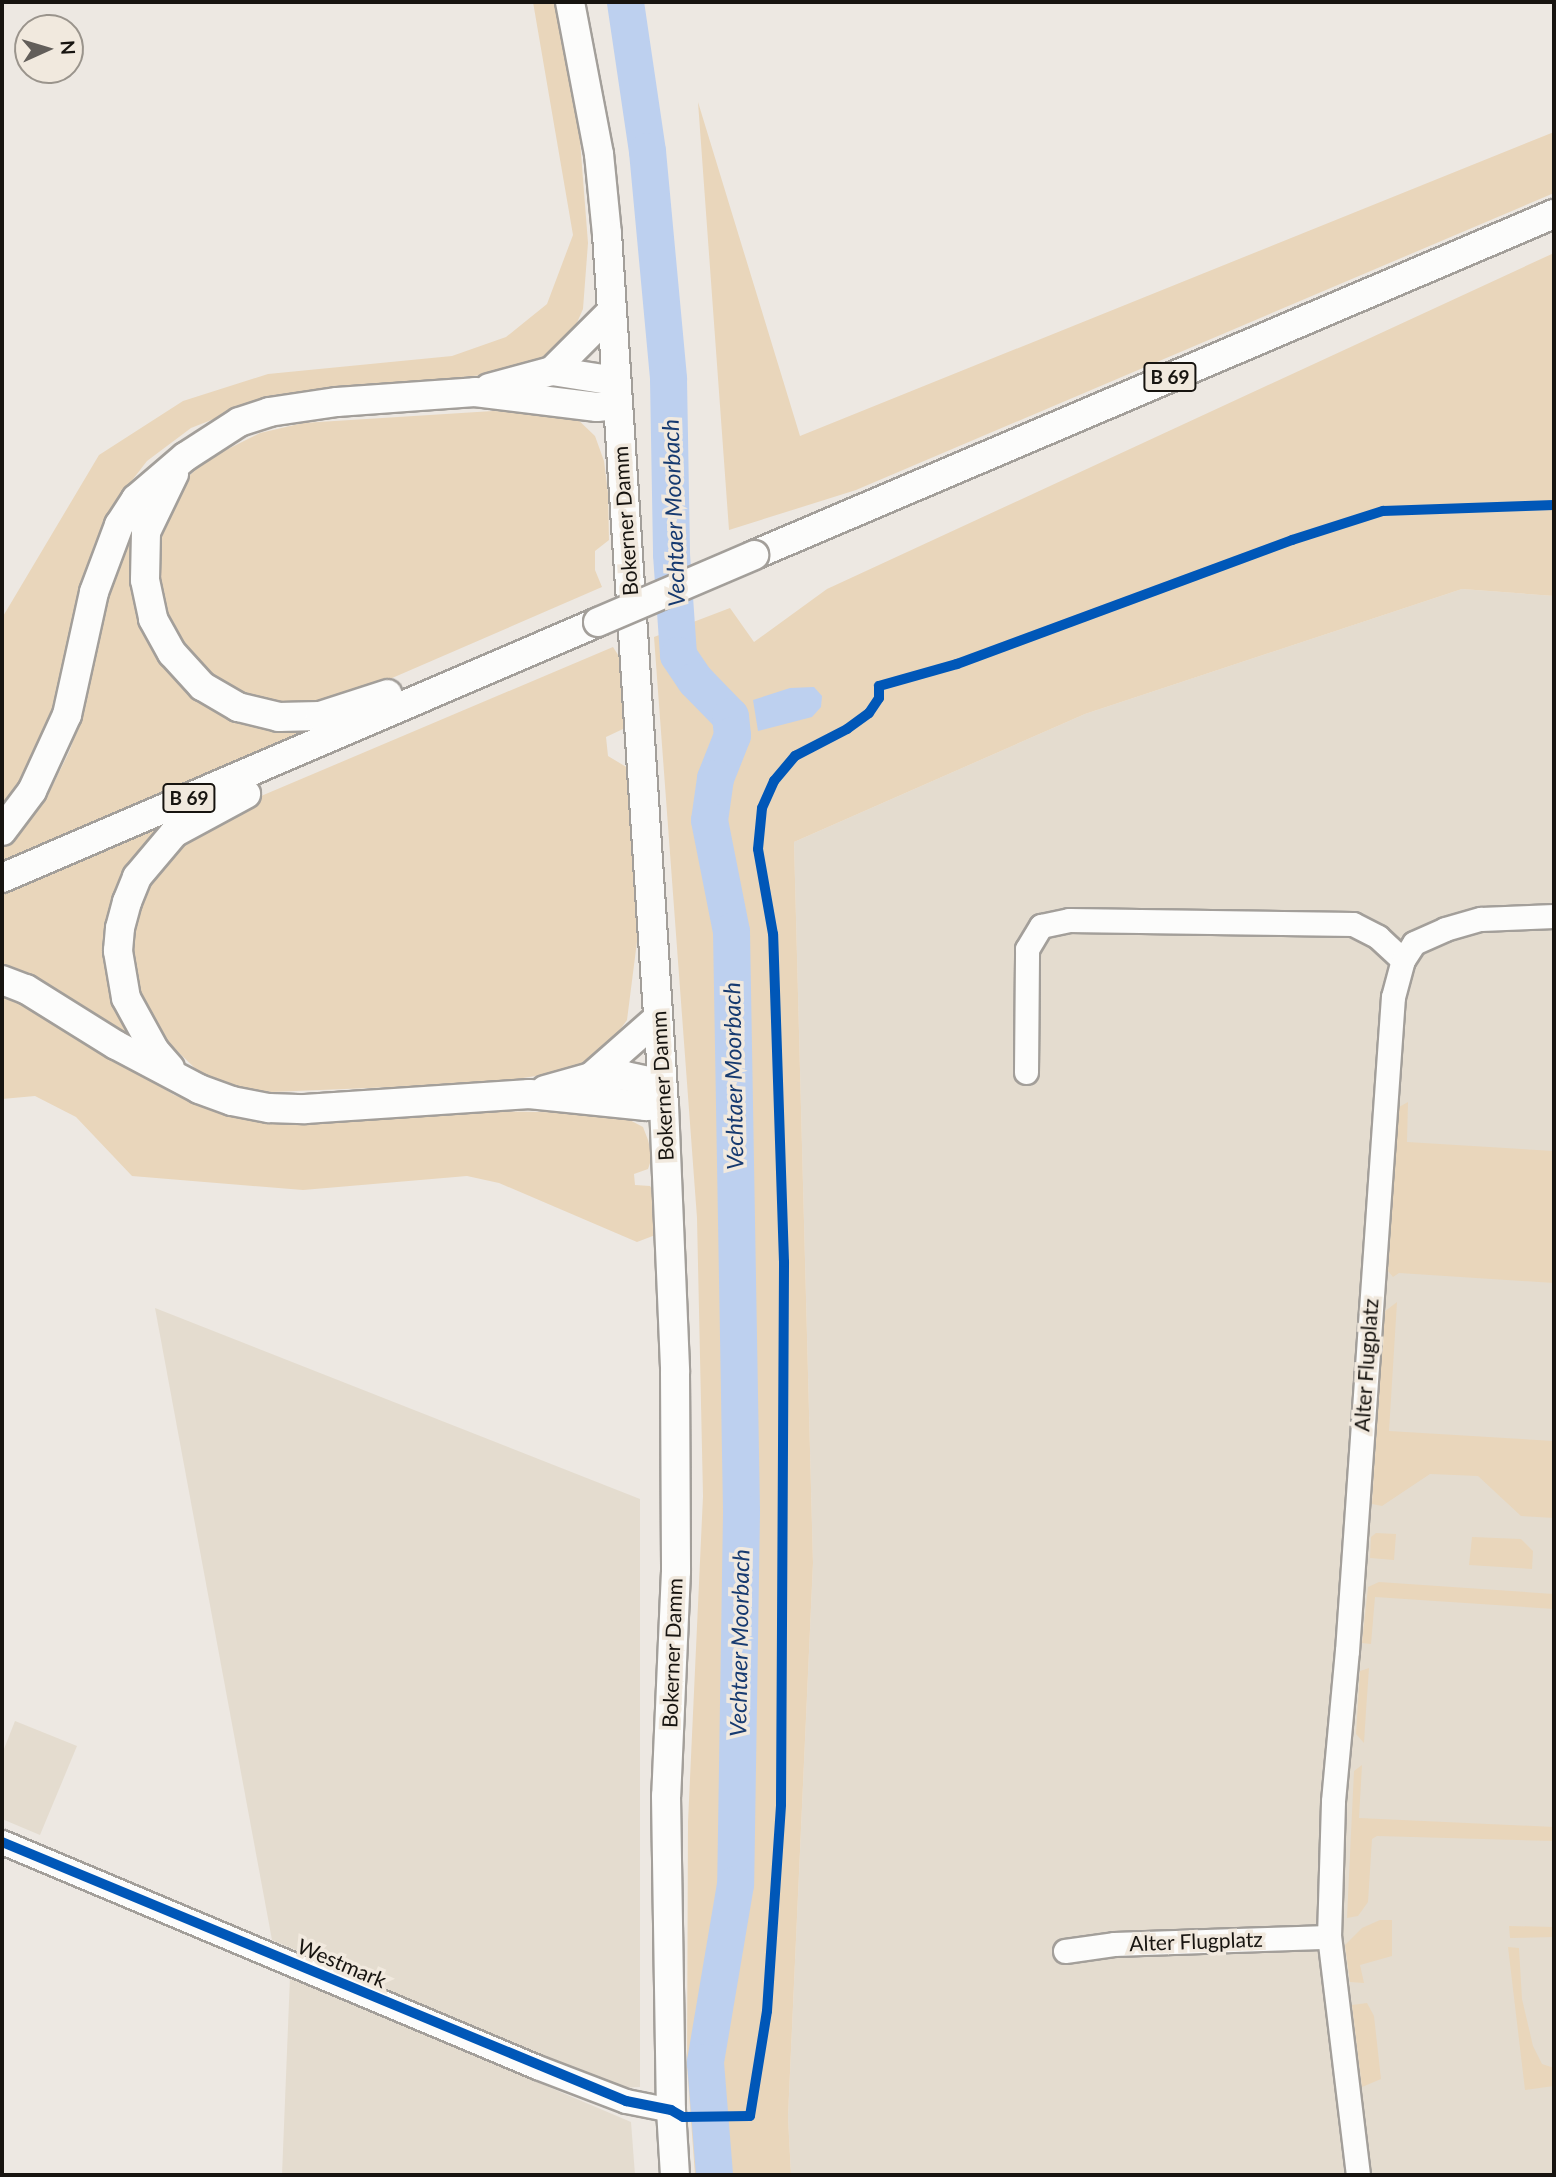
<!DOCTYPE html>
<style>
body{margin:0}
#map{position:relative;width:1556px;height:2177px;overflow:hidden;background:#ede8e2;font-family:Lato,sans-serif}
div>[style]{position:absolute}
.built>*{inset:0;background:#e4dccf}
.green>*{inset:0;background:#e9d6bb}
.water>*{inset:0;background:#bdd0ef}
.river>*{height:37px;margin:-18.5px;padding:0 18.5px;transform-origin:18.5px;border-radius:18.5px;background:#bdd0ef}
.roads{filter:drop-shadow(2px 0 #a39f9a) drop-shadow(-2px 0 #a39f9a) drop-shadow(0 2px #a39f9a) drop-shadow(0 -2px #a39f9a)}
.minor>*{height:23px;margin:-11.5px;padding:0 11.5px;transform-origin:11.5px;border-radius:11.5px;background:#fcfcfb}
.major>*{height:28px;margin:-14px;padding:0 14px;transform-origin:14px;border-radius:14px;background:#fcfcfb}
.bridges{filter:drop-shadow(2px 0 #a39f9a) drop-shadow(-2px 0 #a39f9a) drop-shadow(0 2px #a39f9a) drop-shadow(0 -2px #a39f9a)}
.major-bridge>*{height:28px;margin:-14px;padding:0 14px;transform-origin:14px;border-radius:14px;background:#fcfcfb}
.cycleway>*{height:10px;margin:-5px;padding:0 5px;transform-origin:5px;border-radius:5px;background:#0057b8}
span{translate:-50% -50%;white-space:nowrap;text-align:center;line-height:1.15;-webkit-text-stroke:7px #f1e9de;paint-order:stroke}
.shield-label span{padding:2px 5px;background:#f1e9de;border:2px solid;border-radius:5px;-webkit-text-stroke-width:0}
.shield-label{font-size:19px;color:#171410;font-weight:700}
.street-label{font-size:21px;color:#171410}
.water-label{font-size:23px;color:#163a70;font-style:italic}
.frame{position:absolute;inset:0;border:4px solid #171410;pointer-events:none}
.north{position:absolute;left:14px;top:14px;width:70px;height:70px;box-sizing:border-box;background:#f1e9de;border:2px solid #9a948c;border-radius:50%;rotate:86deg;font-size:19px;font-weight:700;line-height:28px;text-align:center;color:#171410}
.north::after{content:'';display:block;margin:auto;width:24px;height:32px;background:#625e5a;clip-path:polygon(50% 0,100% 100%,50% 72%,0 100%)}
</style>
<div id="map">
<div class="built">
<i style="clip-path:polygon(1462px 589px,1554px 596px,1554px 2175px,791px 2175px,788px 2117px,813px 1563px,794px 842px,1085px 714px)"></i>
<i style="clip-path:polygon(155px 1308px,640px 1499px,640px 2087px,619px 2088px,272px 1940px)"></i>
<i style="clip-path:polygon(15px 1721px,77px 1746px,40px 1835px,2px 1819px,2px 1754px)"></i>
<i style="clip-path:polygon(290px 1977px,631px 2122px,635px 2175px,282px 2175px)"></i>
</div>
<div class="green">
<i style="clip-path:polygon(533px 2px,557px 2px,578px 115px,588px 243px,583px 309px,572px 334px,542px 361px,504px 373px,274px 395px,191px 428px,147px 461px,113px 505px,94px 545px,76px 610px,59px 703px,42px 749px,2px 809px,2px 618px,99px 455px,183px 401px,268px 374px,452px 356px,506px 337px,547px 304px,573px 235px)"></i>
<i style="clip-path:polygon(698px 102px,800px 436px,1554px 132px,1554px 193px,856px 490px,729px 530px)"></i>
<i style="clip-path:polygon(1554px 253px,1554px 596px,1462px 589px,1085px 714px,794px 842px,813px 1563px,788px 2117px,791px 2175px,695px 2175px,687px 2066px,688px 1822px,703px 1496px,697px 1218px,654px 637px,730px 608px,754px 642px,827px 589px)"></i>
<i style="clip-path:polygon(493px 411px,573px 415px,595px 436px,604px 461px,608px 493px,609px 540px,595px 551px,595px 570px,602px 587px,339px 701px,279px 704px,246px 694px,219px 680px,196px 661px,174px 633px,159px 591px,157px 564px,161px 531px,170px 507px,188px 477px,206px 460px,260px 433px,303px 423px)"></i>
<i style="clip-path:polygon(138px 513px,172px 673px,312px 727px,313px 731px,2px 863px,2px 848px,47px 797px,70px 750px,85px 704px,107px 596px)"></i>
<i style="clip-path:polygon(613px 647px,620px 658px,625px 707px,623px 729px,606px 737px,608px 756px,628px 768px,639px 926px,627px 1020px,603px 1053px,579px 1066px,549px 1074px,491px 1083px,271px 1092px,234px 1086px,200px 1073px,172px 1046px,155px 1026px,142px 1000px,134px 961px,134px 926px,142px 899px,158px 872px,182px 844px,228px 810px)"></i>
<i style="clip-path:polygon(157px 827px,157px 833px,121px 880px,108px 916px,104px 960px,113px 1002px,133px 1036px,130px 1041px,59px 990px,2px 967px,2px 892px)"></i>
<i style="clip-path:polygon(2px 991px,56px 1018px,174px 1095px,220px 1113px,288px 1123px,477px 1111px,597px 1113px,626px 1118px,643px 1127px,648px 1140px,652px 1157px,648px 1169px,634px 1174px,635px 1185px,650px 1186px,656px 1195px,658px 1234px,637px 1242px,499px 1183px,467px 1176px,303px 1190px,132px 1176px,76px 1117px,35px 1096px,2px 1099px)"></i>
<i style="clip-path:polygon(1408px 1102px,1407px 1142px,1554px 1151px,1554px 1283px,1399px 1273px,1393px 1277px,1388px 1271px,1399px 1107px)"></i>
<i style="clip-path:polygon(1397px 1302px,1389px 1431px,1554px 1441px,1554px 1518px,1521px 1516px,1478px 1476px,1430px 1474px,1382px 1506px,1372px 1504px,1384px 1312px)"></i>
<i style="clip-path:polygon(1376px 1533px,1396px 1534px,1394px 1560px,1370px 1558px,1371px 1537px)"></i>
<i style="clip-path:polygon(1472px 1537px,1521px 1539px,1533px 1551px,1532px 1569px,1469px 1565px)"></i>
<i style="clip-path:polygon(1379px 1582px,1554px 1594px,1554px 1609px,1375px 1597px,1371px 1644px,1362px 1643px,1368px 1587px)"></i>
<i style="clip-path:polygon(1369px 1668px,1366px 1711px,1364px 1743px,1356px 1734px,1360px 1671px)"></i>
<i style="clip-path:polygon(1362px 1765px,1359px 1818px,1554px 1827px,1554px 1841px,1377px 1836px,1372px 1839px,1368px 1902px,1358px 1916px,1347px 1918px,1354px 1771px)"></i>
<i style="clip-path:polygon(1380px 1920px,1392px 1920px,1392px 1956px,1360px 1965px,1364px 1983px,1350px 1982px,1345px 1945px,1362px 1928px)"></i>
<i style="clip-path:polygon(1509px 1926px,1554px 1927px,1554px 1937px,1510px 1938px)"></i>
<i style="clip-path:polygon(1508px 1947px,1519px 1948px,1522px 1999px,1533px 2046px,1542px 2064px,1554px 2068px,1554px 2086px,1525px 2090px)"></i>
<i style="clip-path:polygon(1367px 2003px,1374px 2016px,1381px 2079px,1362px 2087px,1352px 2005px)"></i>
</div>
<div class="water">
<i style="clip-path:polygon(814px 687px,822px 696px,821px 707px,812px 717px,758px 731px,753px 700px,790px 688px)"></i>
</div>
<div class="river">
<i style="left:625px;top:2px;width:151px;rotate:81.6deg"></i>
<i style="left:647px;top:151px;width:229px;rotate:84.7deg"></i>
<i style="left:668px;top:379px;width:175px;rotate:89deg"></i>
<i style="left:671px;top:554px;width:101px;rotate:86deg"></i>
<i style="left:678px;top:655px;width:30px;rotate:56deg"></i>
<i style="left:695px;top:680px;width:50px;rotate:45.8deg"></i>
<i style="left:730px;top:716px;width:19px;rotate:84deg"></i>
<i style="left:732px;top:735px;width:46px;rotate:111.6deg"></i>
<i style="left:715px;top:778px;width:42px;rotate:98.1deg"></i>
<i style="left:709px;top:820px;width:113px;rotate:78.8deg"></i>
<i style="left:731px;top:931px;width:581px;rotate:89.01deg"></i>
<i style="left:741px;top:1512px;width:372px;rotate:90.9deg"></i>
<i style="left:735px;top:1884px;width:181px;rotate:99.6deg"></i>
<i style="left:705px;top:2062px;width:113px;rotate:85.4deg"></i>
</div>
<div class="roads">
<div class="minor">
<i style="left:1026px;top:1072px;width:123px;rotate:-89.5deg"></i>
<i style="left:1027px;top:949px;width:27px;rotate:-59deg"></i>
<i style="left:1041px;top:926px;width:29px;rotate:-12deg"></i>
<i style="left:1069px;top:920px;width:284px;rotate:0.8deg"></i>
<i style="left:1353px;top:924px;width:28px;rotate:27deg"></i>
<i style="left:1378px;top:937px;width:34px;rotate:43deg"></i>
<i style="left:2px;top:1842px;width:580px;rotate:22.81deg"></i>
<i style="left:537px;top:2067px;width:95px;rotate:20.9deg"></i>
<i style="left:626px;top:2101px;width:46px;rotate:11.3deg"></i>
<i style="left:1065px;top:1951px;width:49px;rotate:-8.1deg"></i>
<i style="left:1114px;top:1944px;width:215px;rotate:-1.9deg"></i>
<i style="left:1358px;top:2175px;width:240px;rotate:-96.9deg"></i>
<i style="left:1329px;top:1937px;width:136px;rotate:-88.3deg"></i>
<i style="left:1333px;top:1801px;width:151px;rotate:-84.7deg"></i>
<i style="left:1347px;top:1651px;width:656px;rotate:-85.98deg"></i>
<i style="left:1393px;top:997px;width:38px;rotate:-75deg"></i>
<i style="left:1403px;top:960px;width:20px;rotate:-57deg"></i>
<i style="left:1414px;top:943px;width:34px;rotate:-24deg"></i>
<i style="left:1445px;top:929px;width:37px;rotate:-16deg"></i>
<i style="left:1481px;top:919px;width:73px;rotate:-2.4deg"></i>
</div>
<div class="major">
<i style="left:570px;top:2px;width:155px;rotate:79.2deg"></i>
<i style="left:599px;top:154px;width:80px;rotate:84.3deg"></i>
<i style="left:607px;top:234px;width:873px;rotate:86.26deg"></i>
<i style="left:664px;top:1105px;width:267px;rotate:87.6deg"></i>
<i style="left:675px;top:1372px;width:199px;rotate:89.7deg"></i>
<i style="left:676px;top:1571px;width:225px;rotate:92.5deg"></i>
<i style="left:666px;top:1796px;width:314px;rotate:89.1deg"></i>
<i style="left:671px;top:2110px;width:65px;rotate:86.5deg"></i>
<i style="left:552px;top:371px;width:83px;rotate:-45deg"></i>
<i style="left:489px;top:388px;width:65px;rotate:-15.1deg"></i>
<i style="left:552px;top:371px;width:65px;rotate:8.9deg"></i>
<i style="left:174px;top:474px;width:64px;rotate:115.8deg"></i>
<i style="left:146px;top:532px;width:48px;rotate:91.2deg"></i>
<i style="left:145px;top:580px;width:40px;rotate:78deg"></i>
<i style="left:153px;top:619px;width:39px;rotate:61deg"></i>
<i style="left:172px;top:653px;width:45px;rotate:47.7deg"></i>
<i style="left:202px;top:686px;width:42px;rotate:30.3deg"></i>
<i style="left:238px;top:707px;width:42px;rotate:13.7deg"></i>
<i style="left:279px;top:717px;width:41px;rotate:-1.4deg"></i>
<i style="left:320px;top:716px;width:71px;rotate:-17.9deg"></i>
<i style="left:754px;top:555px;width:870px;rotate:-23.09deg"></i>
<i style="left:2px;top:831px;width:50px;rotate:-53.1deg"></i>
<i style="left:32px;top:791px;width:84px;rotate:-65.3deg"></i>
<i style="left:67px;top:715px;width:126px;rotate:-77.6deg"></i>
<i style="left:94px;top:592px;width:72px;rotate:-69.5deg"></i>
<i style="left:119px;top:525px;width:31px;rotate:-57deg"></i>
<i style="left:136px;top:499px;width:65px;rotate:-40.6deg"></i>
<i style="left:185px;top:457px;width:64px;rotate:-32.9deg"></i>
<i style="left:239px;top:422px;width:32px;rotate:-18deg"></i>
<i style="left:269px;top:412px;width:69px;rotate:-8.4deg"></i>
<i style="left:337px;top:402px;width:138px;rotate:-4.1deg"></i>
<i style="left:475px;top:392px;width:123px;rotate:7deg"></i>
<i style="left:597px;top:407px;width:21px;rotate:-5deg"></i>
<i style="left:2px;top:878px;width:649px;rotate:-23.24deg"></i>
<i style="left:2px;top:980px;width:26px;rotate:21deg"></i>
<i style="left:26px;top:989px;width:106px;rotate:31.9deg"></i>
<i style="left:116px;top:1045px;width:94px;rotate:27.9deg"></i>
<i style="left:199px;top:1089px;width:35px;rotate:20deg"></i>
<i style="left:232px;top:1101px;width:38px;rotate:11deg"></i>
<i style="left:269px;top:1108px;width:36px;rotate:2deg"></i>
<i style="left:305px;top:1109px;width:225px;rotate:-3.8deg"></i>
<i style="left:529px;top:1094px;width:118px;rotate:5.9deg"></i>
<i style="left:646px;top:1106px;width:18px;rotate:-3deg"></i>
<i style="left:170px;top:1068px;width:23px;rotate:-131deg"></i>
<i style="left:155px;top:1051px;width:60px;rotate:-118.7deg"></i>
<i style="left:126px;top:998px;width:48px;rotate:-99.7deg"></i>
<i style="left:118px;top:951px;width:23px;rotate:-85deg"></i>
<i style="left:120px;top:928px;width:27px;rotate:-75deg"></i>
<i style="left:127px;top:902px;width:27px;rotate:-68deg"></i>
<i style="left:137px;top:877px;width:57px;rotate:-49.9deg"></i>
<i style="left:174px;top:833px;width:82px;rotate:-28.4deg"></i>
<i style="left:591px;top:1077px;width:89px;rotate:-41.4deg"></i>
<i style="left:545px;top:1090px;width:48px;rotate:-15.8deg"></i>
<i style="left:591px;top:1077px;width:34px;rotate:-2deg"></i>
<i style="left:625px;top:1076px;width:38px;rotate:12deg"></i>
</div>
</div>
<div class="bridges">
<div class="major-bridge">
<i style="left:598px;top:622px;width:170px;rotate:-23.2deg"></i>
</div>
</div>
<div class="cycleway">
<i style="left:2px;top:1842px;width:676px;rotate:22.54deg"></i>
<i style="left:626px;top:2101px;width:46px;rotate:11.3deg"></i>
<i style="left:671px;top:2110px;width:14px;rotate:30deg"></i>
<i style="left:683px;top:2117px;width:67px;rotate:-0.9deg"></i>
<i style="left:750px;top:2116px;width:106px;rotate:-80.8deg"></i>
<i style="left:767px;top:2011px;width:207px;rotate:-86.1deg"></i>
<i style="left:781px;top:1804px;width:542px;rotate:-89.68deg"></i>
<i style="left:784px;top:1262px;width:328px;rotate:-91.9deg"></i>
<i style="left:773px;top:934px;width:86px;rotate:-100deg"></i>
<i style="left:758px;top:849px;width:41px;rotate:-84.4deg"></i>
<i style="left:762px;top:808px;width:30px;rotate:-66deg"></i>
<i style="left:774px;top:781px;width:33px;rotate:-50deg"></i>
<i style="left:795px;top:756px;width:59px;rotate:-27.4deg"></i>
<i style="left:847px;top:729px;width:27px;rotate:-36deg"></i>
<i style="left:869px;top:713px;width:18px;rotate:-56deg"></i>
<i style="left:879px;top:698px;width:12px;rotate:-90deg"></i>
<i style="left:879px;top:686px;width:81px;rotate:-15.8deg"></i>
<i style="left:957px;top:664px;width:357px;rotate:-20.3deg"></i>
<i style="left:1292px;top:540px;width:96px;rotate:-17.7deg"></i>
<i style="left:1383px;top:511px;width:171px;rotate:-2deg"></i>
</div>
<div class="shield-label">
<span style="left:1170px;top:377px">B 69</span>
<span style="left:189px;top:798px">B 69</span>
</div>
<div class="street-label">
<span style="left:625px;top:521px;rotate:-94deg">Bokerner Damm</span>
<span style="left:662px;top:1086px;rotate:-93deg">Bokerner Damm</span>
<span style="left:1366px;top:1365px;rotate:-86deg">Alter Flugplatz</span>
<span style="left:672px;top:1653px;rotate:-88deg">Bokerner Damm</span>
<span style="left:1196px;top:1941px;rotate:-2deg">Alter Flugplatz</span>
<span style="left:342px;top:1963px;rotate:23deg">Westmark</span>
</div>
<div class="water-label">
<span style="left:673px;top:513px;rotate:-92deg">Vechtaer Moorbach</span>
<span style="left:733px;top:1076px;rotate:-91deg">Vechtaer Moorbach</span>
<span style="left:739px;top:1643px;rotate:-89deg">Vechtaer Moorbach</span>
</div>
<div class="frame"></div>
<div class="north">N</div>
</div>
